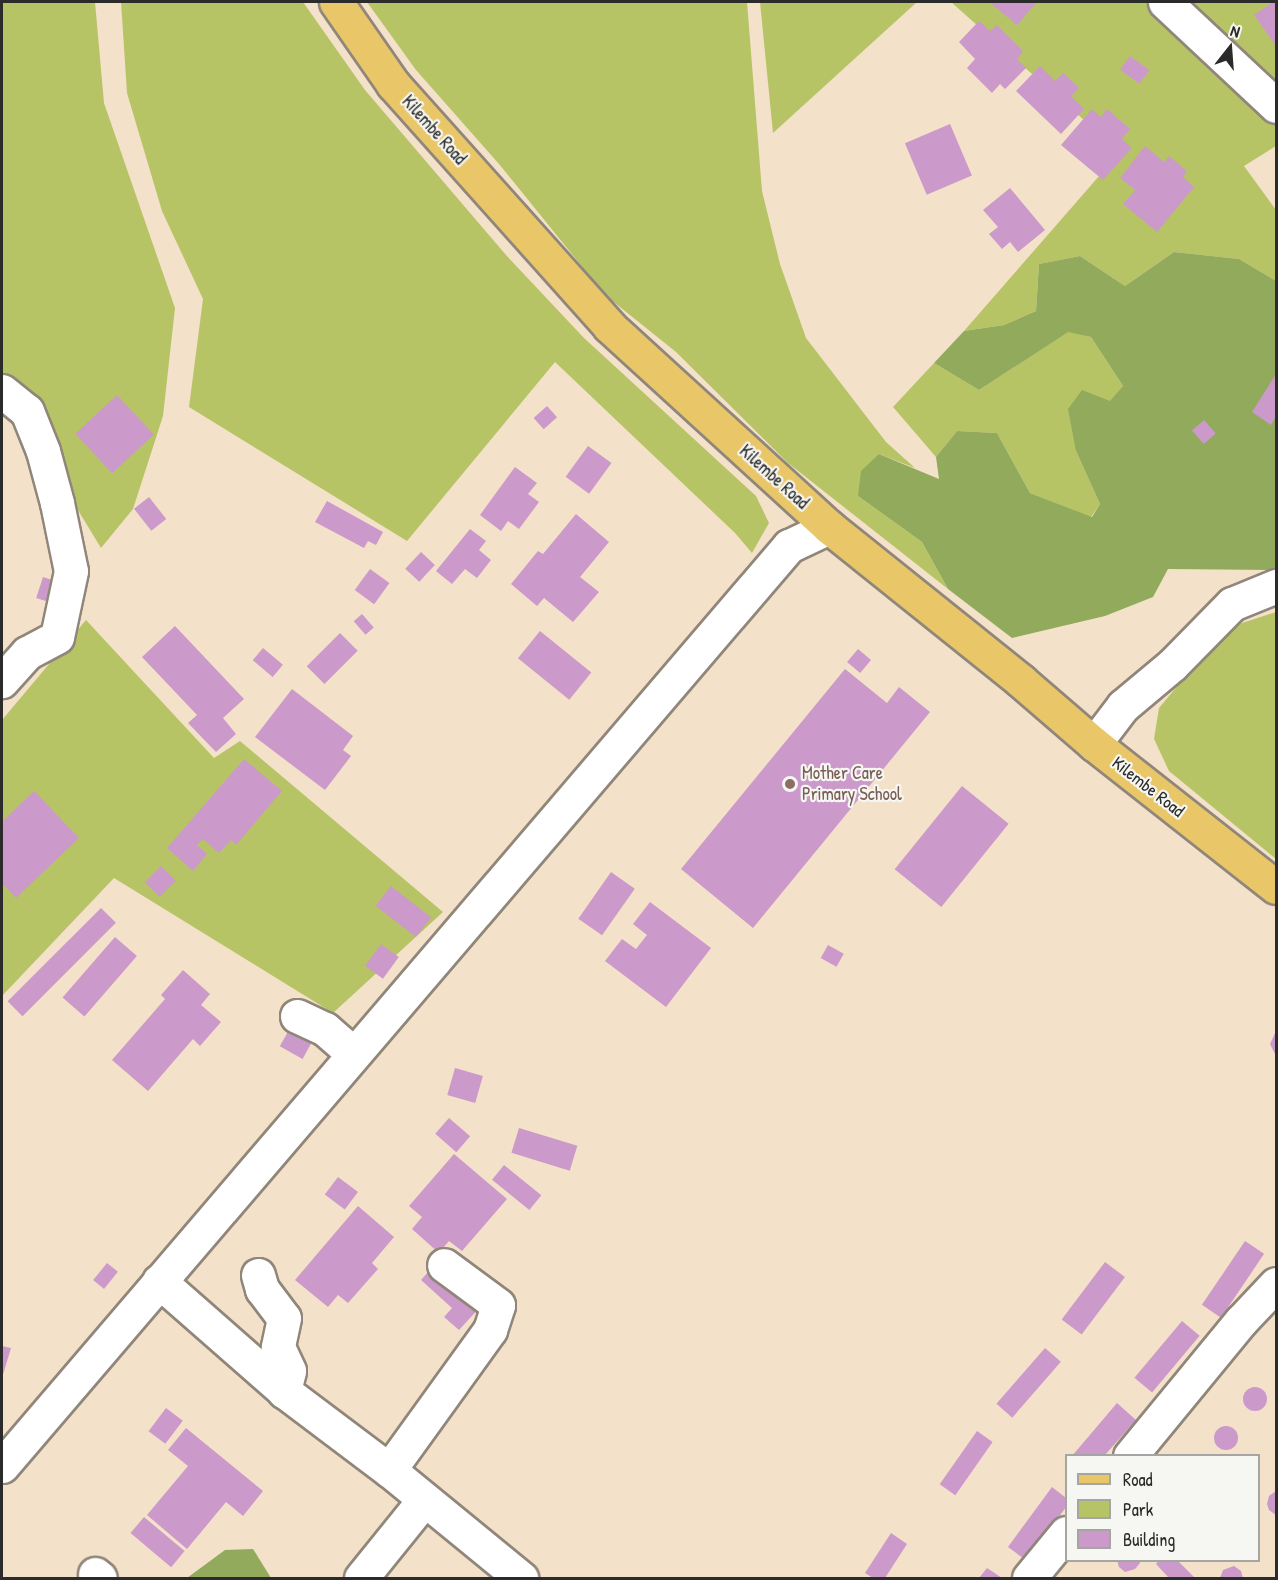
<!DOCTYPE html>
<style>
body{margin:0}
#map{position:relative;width:1278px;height:1580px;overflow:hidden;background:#f4e1c9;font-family:"Patrick Hand",sans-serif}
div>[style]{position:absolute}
.green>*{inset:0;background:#b7c466}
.forest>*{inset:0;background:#91aa5b}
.building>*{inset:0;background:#cb99ca;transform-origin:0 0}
.round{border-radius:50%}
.roads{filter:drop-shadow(2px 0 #90867a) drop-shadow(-2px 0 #90867a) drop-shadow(0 2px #90867a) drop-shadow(0 -2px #90867a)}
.minor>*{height:33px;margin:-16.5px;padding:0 16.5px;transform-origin:16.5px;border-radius:16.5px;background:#fff}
.major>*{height:33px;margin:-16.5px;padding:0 16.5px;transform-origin:16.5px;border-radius:16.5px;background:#e9c769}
.dots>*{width:16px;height:16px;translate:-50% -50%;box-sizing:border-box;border:3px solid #f6f6f2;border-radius:50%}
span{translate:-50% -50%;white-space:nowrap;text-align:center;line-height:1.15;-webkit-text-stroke:4.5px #f6f6f2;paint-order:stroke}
.street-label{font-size:18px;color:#2b2b2b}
.education-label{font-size:18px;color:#785e54}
.left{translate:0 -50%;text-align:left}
.frame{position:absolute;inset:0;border:3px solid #2b2b2b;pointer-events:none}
.legend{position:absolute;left:1065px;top:1454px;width:195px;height:108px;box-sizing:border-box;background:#f6f6f2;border:2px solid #a5a5a2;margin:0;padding:8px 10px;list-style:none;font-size:18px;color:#2b2b2b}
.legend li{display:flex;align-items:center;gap:12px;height:30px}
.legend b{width:30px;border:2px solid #a5a5a2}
.north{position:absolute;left:1200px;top:18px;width:60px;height:60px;-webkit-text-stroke:4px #f6f6f2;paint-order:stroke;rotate:17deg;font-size:16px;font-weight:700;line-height:24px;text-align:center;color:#2b2b2b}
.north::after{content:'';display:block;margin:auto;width:21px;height:27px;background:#2b2b2b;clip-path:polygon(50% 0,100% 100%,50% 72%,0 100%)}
</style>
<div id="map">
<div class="green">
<i style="clip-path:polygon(2px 2px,95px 2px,104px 103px,175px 308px,163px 416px,133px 509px,101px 548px,2px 385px)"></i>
<i style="clip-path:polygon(121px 2px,303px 2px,365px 90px,506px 255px,584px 338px,756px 496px,769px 523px,752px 553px,735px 533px,555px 362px,407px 541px,189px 407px,203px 299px,162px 211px,127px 93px)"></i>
<i style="clip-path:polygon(367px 2px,747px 2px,762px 191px,780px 264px,806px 338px,886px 442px,915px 468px,879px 454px,858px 496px,922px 542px,948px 589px,788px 463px,676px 352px,605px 295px,499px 164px,416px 70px)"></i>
<i style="clip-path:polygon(760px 2px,917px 2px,773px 133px)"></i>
<i style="clip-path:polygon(951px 2px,1276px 2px,1276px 146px,1244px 166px,1276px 210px,1276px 281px,1239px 259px,1174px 252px,1125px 286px,1080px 256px,1039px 264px,1036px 311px,1004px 325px,964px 331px,1120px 152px)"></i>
<i style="clip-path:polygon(1068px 331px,1091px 337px,1123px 386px,1076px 451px,1100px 504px,1091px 517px,1030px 493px,997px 433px,957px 431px,936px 457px,893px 407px,934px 363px,979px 390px)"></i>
<i style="clip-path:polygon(1276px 612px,1276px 859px,1169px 771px,1154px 739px,1159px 708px,1209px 648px,1242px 623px)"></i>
<i style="clip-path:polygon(86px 620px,214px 758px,240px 741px,443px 912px,333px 1013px,114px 878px,2px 996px,2px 720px)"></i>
</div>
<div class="forest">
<i style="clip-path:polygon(1174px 252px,1239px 259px,1276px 281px,1276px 570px,1168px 569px,1153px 597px,1105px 616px,1012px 638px,948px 589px,922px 542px,858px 496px,861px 471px,879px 454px,939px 479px,936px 457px,957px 431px,997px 433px,1030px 493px,1092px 517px,1100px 504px,1076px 451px,1068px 409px,1082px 390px,1110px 401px,1123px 386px,1091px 337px,1068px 332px,979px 390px,934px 363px,964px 331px,1004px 325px,1036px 311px,1039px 264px,1080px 256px,1125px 286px)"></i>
<i style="clip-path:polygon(253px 1549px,271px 1578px,187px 1578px,225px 1550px)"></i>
</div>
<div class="building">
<i style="clip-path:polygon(989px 2px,1037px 2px,1017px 25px)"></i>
<i style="clip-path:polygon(1273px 2px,1276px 2px,1276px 46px,1254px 15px)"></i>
<i style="clip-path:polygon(979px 21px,990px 31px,997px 25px,1023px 51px,1017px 59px,1026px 68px,1005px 89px,1000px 84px,992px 93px,967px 68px,975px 59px,959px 42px)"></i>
<i style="left:1130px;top:56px;width:24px;height:17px;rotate:36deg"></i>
<i style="clip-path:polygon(1040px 66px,1055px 81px,1063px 73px,1079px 88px,1071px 96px,1084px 109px,1061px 134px,1016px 91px)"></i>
<i style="clip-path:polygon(1092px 109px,1101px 117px,1107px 109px,1130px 129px,1122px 139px,1132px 148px,1103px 180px,1061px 145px)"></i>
<i style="left:950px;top:124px;width:56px;height:49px;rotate:67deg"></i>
<i style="clip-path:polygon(1145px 146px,1164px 162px,1169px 156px,1187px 171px,1183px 177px,1194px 187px,1157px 232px,1123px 204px,1135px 190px,1120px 178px)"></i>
<i style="clip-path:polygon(1010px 188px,1045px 230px,1018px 252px,1010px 242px,1002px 249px,989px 234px,998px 227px,983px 210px)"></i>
<i style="clip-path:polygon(1276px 374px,1276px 416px,1271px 425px,1252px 412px)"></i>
<i style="left:117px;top:395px;width:54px;height:57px;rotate:47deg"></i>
<i style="left:547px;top:406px;width:15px;height:18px;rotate:48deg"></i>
<i style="left:1204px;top:420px;width:18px;height:16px;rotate:49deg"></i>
<i style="left:588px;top:446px;width:29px;height:38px;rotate:36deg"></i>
<i style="clip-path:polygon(515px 467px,537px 483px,528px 494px,539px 502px,519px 529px,508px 521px,501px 531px,480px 515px)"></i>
<i style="left:149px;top:497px;width:28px;height:19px;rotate:52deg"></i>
<i style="clip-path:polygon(327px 501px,383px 532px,376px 545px,368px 541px,364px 548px,315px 522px)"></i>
<i style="clip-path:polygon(576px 514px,609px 542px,580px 577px,599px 592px,573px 622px,544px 598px,537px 606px,511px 584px,538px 551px,543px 554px)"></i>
<i style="clip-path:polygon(470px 529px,486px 541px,479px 550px,491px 560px,477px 578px,465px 569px,452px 584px,436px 571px)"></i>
<i style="left:421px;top:552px;width:19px;height:23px;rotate:43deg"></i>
<i style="left:370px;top:569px;width:24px;height:26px;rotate:36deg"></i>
<i style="left:43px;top:577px;width:16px;height:22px;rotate:18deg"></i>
<i style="left:362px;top:614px;width:18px;height:11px;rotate:49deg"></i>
<i style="clip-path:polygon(175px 626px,244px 699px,223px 718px,236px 734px,216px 752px,188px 723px,197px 715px,142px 657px)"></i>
<i style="left:540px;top:631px;width:66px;height:35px;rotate:39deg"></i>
<i style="left:340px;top:633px;width:25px;height:47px;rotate:45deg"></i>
<i style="left:263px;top:648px;width:26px;height:16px;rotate:40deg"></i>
<i style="left:858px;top:649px;width:17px;height:17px;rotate:40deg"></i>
<i style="clip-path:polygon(845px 669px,887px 703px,899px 687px,930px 712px,753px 928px,681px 869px)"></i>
<i style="clip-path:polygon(292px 689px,353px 736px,343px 750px,351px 756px,325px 790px,255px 737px)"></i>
<i style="clip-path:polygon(244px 759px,282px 791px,236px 845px,231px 840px,219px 853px,203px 839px,197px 845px,207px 854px,193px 871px,167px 848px)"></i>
<i style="left:962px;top:786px;width:60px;height:107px;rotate:39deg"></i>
<i style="clip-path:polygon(34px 791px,79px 838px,16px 898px,2px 883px,2px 822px)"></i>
<i style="left:161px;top:866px;width:21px;height:23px;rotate:45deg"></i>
<i style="left:611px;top:872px;width:29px;height:57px;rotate:35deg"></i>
<i style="left:391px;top:886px;width:51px;height:25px;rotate:38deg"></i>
<i style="clip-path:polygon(650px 902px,711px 948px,666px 1007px,605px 961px,622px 939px,636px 949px,647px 935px,633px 924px)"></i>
<i style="left:101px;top:908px;width:21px;height:132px;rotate:45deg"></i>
<i style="left:115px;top:937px;width:29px;height:80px;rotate:41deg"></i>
<i style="left:381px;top:944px;width:22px;height:27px;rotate:36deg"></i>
<i style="left:828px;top:945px;width:18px;height:15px;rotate:29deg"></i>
<i style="clip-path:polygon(183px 970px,210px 994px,201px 1005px,221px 1022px,200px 1046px,193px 1039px,148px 1091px,112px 1060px,165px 999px,161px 995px)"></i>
<i style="left:290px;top:1028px;width:26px;height:21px;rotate:29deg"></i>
<i style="clip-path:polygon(1276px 1031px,1276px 1056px,1270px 1044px)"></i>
<i style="left:455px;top:1068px;width:29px;height:28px;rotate:16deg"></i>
<i style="left:449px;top:1118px;width:28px;height:21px;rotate:41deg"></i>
<i style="left:519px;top:1128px;width:61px;height:26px;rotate:17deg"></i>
<i style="clip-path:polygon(454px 1154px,507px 1199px,462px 1251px,449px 1241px,439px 1253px,412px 1229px,422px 1217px,409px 1206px)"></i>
<i style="left:504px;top:1165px;width:48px;height:19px;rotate:39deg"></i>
<i style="left:338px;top:1177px;width:25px;height:22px;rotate:37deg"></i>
<i style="clip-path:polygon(358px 1206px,394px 1237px,372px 1263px,378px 1269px,348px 1303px,338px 1295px,328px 1307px,295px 1280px)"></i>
<i style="left:1245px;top:1241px;width:23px;height:77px;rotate:34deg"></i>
<i style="clip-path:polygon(437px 1262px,483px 1304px,459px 1330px,444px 1317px,452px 1308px,421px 1280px)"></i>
<i style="left:1105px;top:1262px;width:25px;height:72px;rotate:37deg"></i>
<i style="left:107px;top:1263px;width:14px;height:22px;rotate:39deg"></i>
<i style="left:1182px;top:1321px;width:23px;height:74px;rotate:40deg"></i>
<i style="clip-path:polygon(2px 1346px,11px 1348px,2px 1378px)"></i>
<i style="left:1045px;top:1348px;width:21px;height:74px;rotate:41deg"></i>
<i class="round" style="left:1243px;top:1387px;width:24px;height:24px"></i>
<i style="clip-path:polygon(1117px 1403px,1136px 1420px,1104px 1456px,1072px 1456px)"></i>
<i style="left:166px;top:1408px;width:21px;height:29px;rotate:37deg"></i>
<i class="round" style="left:1214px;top:1426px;width:24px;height:24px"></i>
<i style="clip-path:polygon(186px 1428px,263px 1491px,243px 1516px,226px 1502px,187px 1549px,147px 1515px,188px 1466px,168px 1450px)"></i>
<i style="left:977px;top:1431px;width:19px;height:65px;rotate:35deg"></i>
<i style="clip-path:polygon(1052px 1487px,1066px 1498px,1066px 1507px,1027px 1561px,1008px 1547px)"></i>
<i style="clip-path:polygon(1276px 1491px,1276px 1515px,1269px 1510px,1267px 1504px,1269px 1496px)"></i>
<i style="left:144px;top:1517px;width:53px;height:21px;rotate:40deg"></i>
<i style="clip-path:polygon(891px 1533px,907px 1544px,885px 1578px,873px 1578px,865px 1573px)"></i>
<i style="clip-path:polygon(1117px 1560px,1140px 1560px,1140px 1563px,1135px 1569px,1125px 1572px,1119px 1567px)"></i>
<i style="clip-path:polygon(1159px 1560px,1177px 1560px,1195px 1578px,1169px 1578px,1156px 1564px)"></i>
<i style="clip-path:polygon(1234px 1566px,1241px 1571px,1243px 1578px,1220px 1578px,1223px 1570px)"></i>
<i style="clip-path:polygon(987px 1568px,1002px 1578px,979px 1578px)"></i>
</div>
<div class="roads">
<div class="minor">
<i style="left:1165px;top:2px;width:152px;rotate:43.1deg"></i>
<i style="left:2px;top:391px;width:32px;rotate:39deg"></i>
<i style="left:27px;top:411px;width:43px;rotate:68.2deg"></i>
<i style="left:43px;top:451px;width:54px;rotate:74.9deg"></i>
<i style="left:57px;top:503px;width:69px;rotate:78.4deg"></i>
<i style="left:71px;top:571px;width:67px;rotate:102deg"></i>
<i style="left:57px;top:637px;width:34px;rotate:152deg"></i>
<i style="left:27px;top:653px;width:38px;rotate:132deg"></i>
<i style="left:1094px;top:744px;width:48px;rotate:-52.7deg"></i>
<i style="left:1123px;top:706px;width:64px;rotate:-39.9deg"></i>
<i style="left:1172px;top:665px;width:86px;rotate:-45.5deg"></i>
<i style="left:1232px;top:604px;width:48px;rotate:-22.2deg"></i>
<i style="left:297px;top:1016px;width:31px;rotate:25deg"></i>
<i style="left:325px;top:1029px;width:38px;rotate:41deg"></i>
<i style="left:258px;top:1275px;width:15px;rotate:74deg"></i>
<i style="left:262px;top:1289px;width:36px;rotate:53deg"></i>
<i style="left:284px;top:1318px;width:30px;rotate:102deg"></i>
<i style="left:278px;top:1347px;width:26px;rotate:65deg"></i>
<i style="left:289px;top:1371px;width:21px;rotate:104deg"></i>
<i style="left:159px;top:1281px;width:167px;rotate:41.3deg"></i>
<i style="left:284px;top:1391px;width:131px;rotate:37deg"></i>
<i style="left:389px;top:1470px;width:171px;rotate:39.3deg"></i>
<i style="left:1130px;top:1456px;width:175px;rotate:-50.6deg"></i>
<i style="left:1241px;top:1321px;width:51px;rotate:-46.6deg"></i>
<i style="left:2px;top:1466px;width:1211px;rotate:-49.46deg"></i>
<i style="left:789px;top:546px;width:44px;rotate:-25.4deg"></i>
<i style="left:389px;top:1470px;width:173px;rotate:-54.2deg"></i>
<i style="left:490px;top:1330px;width:26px;rotate:-72deg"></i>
<i style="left:498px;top:1305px;width:67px;rotate:-143.5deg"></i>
<i style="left:95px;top:1574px;width:6px;rotate:39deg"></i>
<i style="left:361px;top:1578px;width:100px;rotate:-51.1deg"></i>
<i style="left:1029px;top:1578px;width:58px;rotate:-50.6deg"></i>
</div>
<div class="major">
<i style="left:336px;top:2px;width:100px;rotate:55.2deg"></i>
<i style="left:393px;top:84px;width:324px;rotate:48.2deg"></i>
<i style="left:609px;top:326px;width:298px;rotate:42.4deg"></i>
<i style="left:829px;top:527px;width:246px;rotate:38.7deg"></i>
<i style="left:1021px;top:681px;width:96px;rotate:40.8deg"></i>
<i style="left:1094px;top:744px;width:231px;rotate:38.2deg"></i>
</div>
</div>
<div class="dots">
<i style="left:790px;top:784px;background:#8d6e63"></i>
</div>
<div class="street-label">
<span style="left:434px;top:130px;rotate:48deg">Kilembe Road</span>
<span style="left:774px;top:477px;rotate:42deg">Kilembe Road</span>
<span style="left:1148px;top:787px;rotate:38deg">Kilembe Road</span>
</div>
<div class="education-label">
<span class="left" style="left:802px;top:784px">Mother Care<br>Primary School</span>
</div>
<div class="frame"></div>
<ul class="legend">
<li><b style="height:8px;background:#e9c769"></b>Road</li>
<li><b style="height:16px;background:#b7c466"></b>Park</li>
<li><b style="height:16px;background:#cb99ca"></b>Building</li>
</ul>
<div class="north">N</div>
</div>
